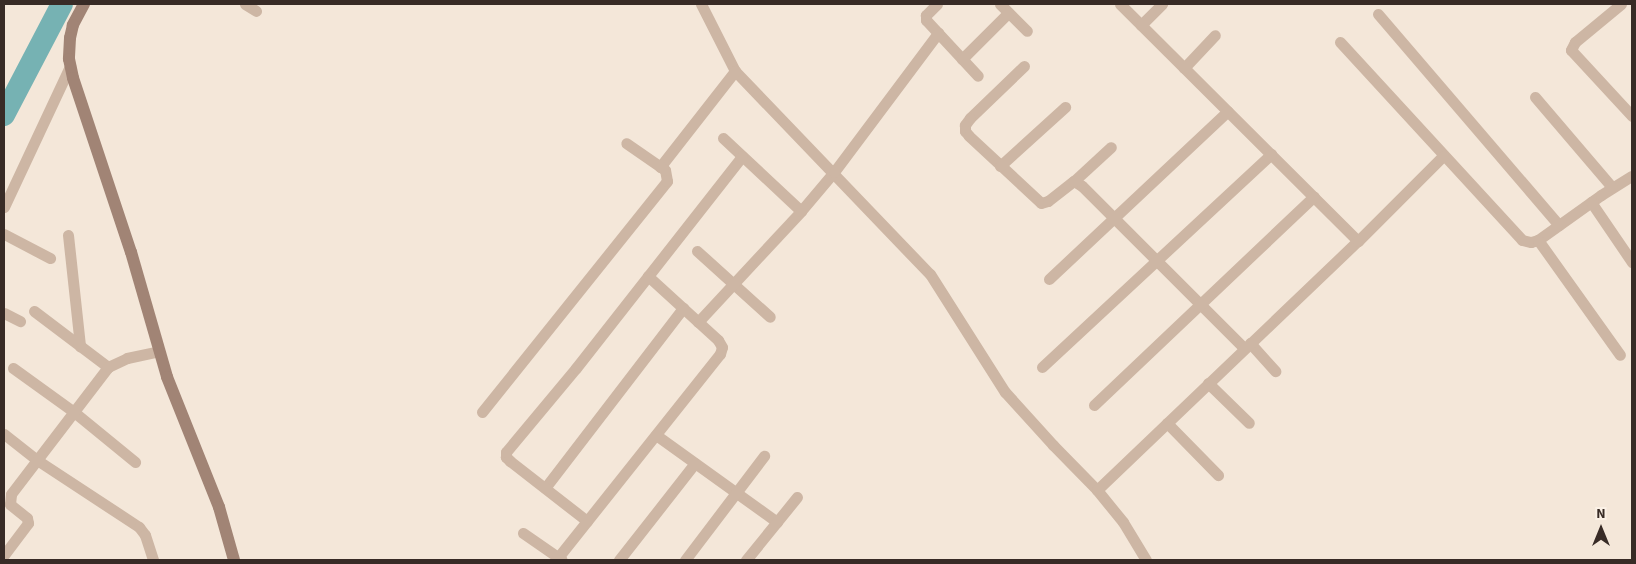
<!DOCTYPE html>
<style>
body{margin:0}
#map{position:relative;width:1636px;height:564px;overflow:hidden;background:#f4e7d9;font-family:"Source Sans 3",sans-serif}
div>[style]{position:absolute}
.river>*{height:22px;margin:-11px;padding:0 11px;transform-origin:11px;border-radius:11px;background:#76b2b3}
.street>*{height:11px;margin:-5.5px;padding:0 5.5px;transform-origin:5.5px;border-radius:5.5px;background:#cdb6a4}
.secondary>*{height:12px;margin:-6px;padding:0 6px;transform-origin:6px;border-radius:6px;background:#a18475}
span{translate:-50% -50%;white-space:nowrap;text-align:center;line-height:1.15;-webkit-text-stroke:4px #fbf1e6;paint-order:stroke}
.frame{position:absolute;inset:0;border:5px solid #382b26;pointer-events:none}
.north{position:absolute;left:1576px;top:504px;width:50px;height:50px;-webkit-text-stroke:4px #fbf1e6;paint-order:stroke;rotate:0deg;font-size:14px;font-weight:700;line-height:20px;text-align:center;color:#382b26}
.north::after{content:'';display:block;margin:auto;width:18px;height:22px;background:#382b26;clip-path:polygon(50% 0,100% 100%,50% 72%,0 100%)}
</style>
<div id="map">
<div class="river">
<i style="left:4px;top:115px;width:125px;rotate:-62.4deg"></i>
</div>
<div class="street">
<i style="left:245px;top:4px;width:13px;rotate:32deg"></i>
<i style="left:701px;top:4px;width:75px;rotate:63.1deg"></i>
<i style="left:735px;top:71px;width:281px;rotate:46.2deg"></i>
<i style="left:930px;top:274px;width:140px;rotate:57.6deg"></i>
<i style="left:1005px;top:392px;width:72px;rotate:47.8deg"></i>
<i style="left:1053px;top:445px;width:63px;rotate:45.6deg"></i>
<i style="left:1097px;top:490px;width:41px;rotate:50.9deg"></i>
<i style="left:1123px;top:522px;width:44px;rotate:58.8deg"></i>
<i style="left:937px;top:4px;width:16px;rotate:135deg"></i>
<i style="left:926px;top:15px;width:5px;rotate:90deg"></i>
<i style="left:926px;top:20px;width:76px;rotate:47.1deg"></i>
<i style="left:1000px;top:4px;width:38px;rotate:45deg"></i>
<i style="left:1120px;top:4px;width:336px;rotate:44.9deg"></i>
<i style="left:1621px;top:4px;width:60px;rotate:140.4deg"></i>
<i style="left:1575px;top:42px;width:9px;rotate:117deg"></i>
<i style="left:1571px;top:50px;width:90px;rotate:47.3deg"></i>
<i style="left:1378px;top:14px;width:278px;rotate:49.4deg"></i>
<i style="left:1141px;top:25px;width:30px;rotate:-45deg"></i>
<i style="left:1340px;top:42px;width:269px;rotate:47.4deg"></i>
<i style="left:1522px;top:240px;width:9px;rotate:13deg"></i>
<i style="left:1531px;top:242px;width:7px;rotate:-16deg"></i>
<i style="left:1538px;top:240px;width:77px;rotate:-35.5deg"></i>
<i style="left:1601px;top:195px;width:36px;rotate:-32deg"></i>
<i style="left:962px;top:59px;width:65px;rotate:-45deg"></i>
<i style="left:1024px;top:66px;width:75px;rotate:136.1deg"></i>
<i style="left:970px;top:118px;width:9px;rotate:126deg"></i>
<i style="left:965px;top:125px;width:6px;rotate:90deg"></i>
<i style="left:965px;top:131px;width:6px;rotate:51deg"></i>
<i style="left:969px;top:136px;width:98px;rotate:42.9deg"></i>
<i style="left:1041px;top:203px;width:7px;rotate:-16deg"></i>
<i style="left:1048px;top:201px;width:33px;rotate:-38deg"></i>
<i style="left:1074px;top:181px;width:9px;rotate:32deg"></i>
<i style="left:1082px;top:186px;width:229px;rotate:45deg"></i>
<i style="left:1184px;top:68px;width:45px;rotate:-46.8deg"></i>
<i style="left:1535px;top:97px;width:118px;rotate:49.5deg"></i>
<i style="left:723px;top:138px;width:107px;rotate:43.1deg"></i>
<i style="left:1000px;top:166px;width:88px;rotate:-42.2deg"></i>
<i style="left:660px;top:167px;width:122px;rotate:-52deg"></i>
<i style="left:1074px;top:181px;width:50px;rotate:-42.6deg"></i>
<i style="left:1591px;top:202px;width:73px;rotate:55.7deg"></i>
<i style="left:4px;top:207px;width:156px;rotate:-64.9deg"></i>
<i style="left:4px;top:234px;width:52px;rotate:27.6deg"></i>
<i style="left:68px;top:235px;width:112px;rotate:83.8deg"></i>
<i style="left:1538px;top:240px;width:141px;rotate:54.5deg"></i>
<i style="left:697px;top:251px;width:98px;rotate:42.1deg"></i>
<i style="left:1049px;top:279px;width:245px;rotate:-43.2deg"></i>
<i style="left:34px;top:311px;width:93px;rotate:37.1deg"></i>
<i style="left:4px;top:313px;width:18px;rotate:27deg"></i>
<i style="left:698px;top:322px;width:151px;rotate:-47.1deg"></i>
<i style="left:801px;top:211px;width:51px;rotate:-49.8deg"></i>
<i style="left:834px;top:172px;width:174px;rotate:-53.2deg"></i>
<i style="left:1250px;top:343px;width:38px;rotate:48deg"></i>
<i style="left:1042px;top:367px;width:313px;rotate:-42.9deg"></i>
<i style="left:13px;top:368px;width:75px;rotate:35.8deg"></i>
<i style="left:74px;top:412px;width:79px;rotate:39.3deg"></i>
<i style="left:1208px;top:383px;width:57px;rotate:44.3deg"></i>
<i style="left:1094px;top:405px;width:303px;rotate:-43.5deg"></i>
<i style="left:482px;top:412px;width:296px;rotate:-51.3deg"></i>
<i style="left:667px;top:181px;width:11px;rotate:-100deg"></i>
<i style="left:665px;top:170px;width:47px;rotate:-145.3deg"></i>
<i style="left:1167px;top:423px;width:73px;rotate:45.6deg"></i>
<i style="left:4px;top:434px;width:42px;rotate:38.2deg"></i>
<i style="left:37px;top:460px;width:122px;rotate:33.3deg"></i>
<i style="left:139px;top:527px;width:10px;rotate:53deg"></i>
<i style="left:145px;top:535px;width:26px;rotate:72deg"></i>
<i style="left:656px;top:435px;width:149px;rotate:35.7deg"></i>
<i style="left:545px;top:488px;width:227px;rotate:-52.5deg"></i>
<i style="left:1097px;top:490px;width:361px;rotate:-43.7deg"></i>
<i style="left:1358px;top:241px;width:120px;rotate:-45deg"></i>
<i style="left:587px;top:521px;width:98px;rotate:-142.1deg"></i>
<i style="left:510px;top:461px;width:6px;rotate:-135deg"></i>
<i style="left:506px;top:457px;width:5px;rotate:-90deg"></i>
<i style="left:506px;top:452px;width:109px;rotate:-50.2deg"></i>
<i style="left:576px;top:368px;width:269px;rotate:-51.9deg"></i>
<i style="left:523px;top:533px;width:47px;rotate:34.7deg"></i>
<i style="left:4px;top:555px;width:40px;rotate:-53deg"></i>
<i style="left:28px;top:523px;width:5px;rotate:-101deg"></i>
<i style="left:27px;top:518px;width:22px;rotate:-141deg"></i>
<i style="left:10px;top:504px;width:10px;rotate:-84deg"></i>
<i style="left:11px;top:494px;width:160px;rotate:-52.6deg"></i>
<i style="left:108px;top:367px;width:21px;rotate:-25deg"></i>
<i style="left:127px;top:358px;width:33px;rotate:-12deg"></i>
<i style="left:556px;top:560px;width:263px;rotate:-51.5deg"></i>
<i style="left:720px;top:354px;width:7px;rotate:-74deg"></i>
<i style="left:722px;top:347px;width:8px;rotate:-120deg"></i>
<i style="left:718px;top:340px;width:95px;rotate:-137.6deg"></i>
<i style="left:619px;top:560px;width:123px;rotate:-51.9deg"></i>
<i style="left:685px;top:560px;width:131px;rotate:-52.8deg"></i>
<i style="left:746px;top:560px;width:81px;rotate:-51deg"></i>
</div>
<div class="secondary">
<i style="left:84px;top:4px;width:24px;rotate:118deg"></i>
<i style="left:73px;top:25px;width:13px;rotate:103deg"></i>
<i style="left:70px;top:38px;width:21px;rotate:93deg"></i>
<i style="left:69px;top:59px;width:19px;rotate:78deg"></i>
<i style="left:73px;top:78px;width:183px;rotate:71.6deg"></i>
<i style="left:131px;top:252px;width:130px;rotate:73.9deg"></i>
<i style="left:167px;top:377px;width:140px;rotate:68.2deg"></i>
<i style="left:219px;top:507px;width:55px;rotate:74.2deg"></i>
</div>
<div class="frame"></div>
<div class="north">N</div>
</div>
